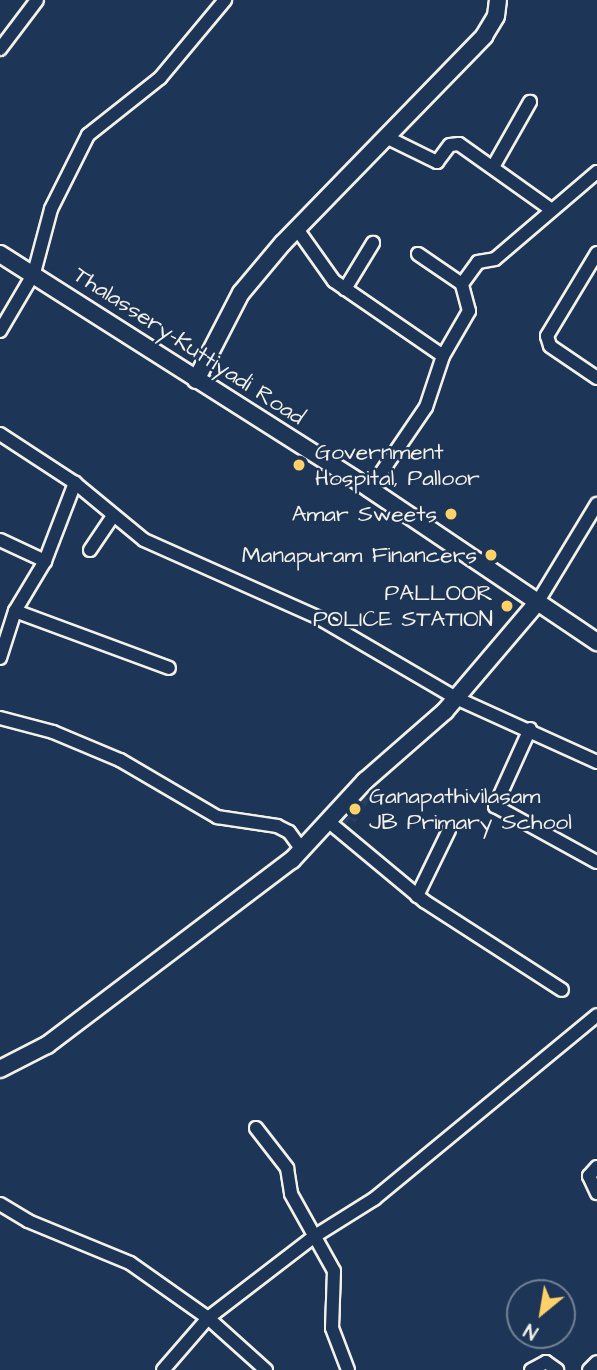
<!DOCTYPE html>
<style>
body{margin:0}
#map{position:relative;width:597px;height:1370px;overflow:hidden;background:#1d3557;font-family:"Architects Daughter",sans-serif}
div>[style]{position:absolute}
.built>*{inset:0;background:#2a4060}
.roads{filter:drop-shadow(2px 0 #f4f1e8) drop-shadow(-2px 0 #f4f1e8) drop-shadow(0 2px #f4f1e8) drop-shadow(0 -2px #f4f1e8)}
.minor>*{height:12px;margin:-6px;padding:0 6px;transform-origin:6px;border-radius:6px;background:#1d3557}
.major>*{height:16px;margin:-8px;padding:0 8px;transform-origin:8px;border-radius:8px;background:#1d3557}
.dots>*{width:19px;height:19px;translate:-50% -50%;box-sizing:border-box;border:4px solid #1d3557;border-radius:50%}
span{translate:-50% -50%;white-space:nowrap;text-align:center;line-height:1.15;-webkit-text-stroke:5px #1d3557;paint-order:stroke}
.street-label{font-size:23px;color:#f4f1e8}
.poi-label{font-size:23px;color:#f4f1e8}
.left{translate:0 -50%;text-align:left}
.right{translate:-100% -50%;text-align:right}
.north{position:absolute;left:506px;top:1279px;width:70px;height:70px;box-sizing:border-box;background:#1d3557;border:2px solid #738091;border-radius:50%;rotate:210deg;font-size:19px;font-weight:700;line-height:28px;text-align:center;color:#f4f1e8}
.north::after{content:'';display:block;margin:auto;width:24px;height:32px;background:#ffd166;clip-path:polygon(50% 0,100% 100%,50% 72%,0 100%)}
</style>
<div id="map">
<div class="built">
<i style="clip-path:polygon(357px 792px,370px 799px,355px 823px,350px 819px,345px 825px,338px 820px)"></i>
</div>
<div class="roads">
<div class="minor">
<i style="left:0;top:49px;width:61px;rotate:-52.9deg"></i>
<i style="left:386px;top:137px;width:57px;rotate:26.1deg"></i>
<i style="left:437px;top:162px;width:21px;rotate:-53deg"></i>
<i style="left:450px;top:145px;width:9px;rotate:-6deg"></i>
<i style="left:459px;top:144px;width:114px;rotate:35.4deg"></i>
<i style="left:493px;top:167px;width:75px;rotate:-60.4deg"></i>
<i style="left:297px;top:229px;width:64px;rotate:54.6deg"></i>
<i style="left:334px;top:281px;width:132px;rotate:34.5deg"></i>
<i style="left:443px;top:356px;width:54px;rotate:108.4deg"></i>
<i style="left:426px;top:407px;width:99px;rotate:124.3deg"></i>
<i style="left:597px;top:253px;width:97px;rotate:121.1deg"></i>
<i style="left:547px;top:336px;width:10px;rotate:73deg"></i>
<i style="left:550px;top:346px;width:57px;rotate:34.2deg"></i>
<i style="left:418px;top:254px;width:53px;rotate:34.3deg"></i>
<i style="left:345px;top:289px;width:54px;rotate:-58.7deg"></i>
<i style="left:0;top:331px;width:67px;rotate:-59.6deg"></i>
<i style="left:34px;top:273px;width:66px;rotate:-75.1deg"></i>
<i style="left:51px;top:209px;width:83px;rotate:-63.4deg"></i>
<i style="left:88px;top:135px;width:92px;rotate:-38.4deg"></i>
<i style="left:160px;top:78px;width:102px;rotate:-50.2deg"></i>
<i style="left:443px;top:356px;width:52px;rotate:-60deg"></i>
<i style="left:469px;top:311px;width:28px;rotate:-105deg"></i>
<i style="left:462px;top:284px;width:27px;rotate:-54deg"></i>
<i style="left:478px;top:262px;width:17px;rotate:-10deg"></i>
<i style="left:495px;top:259px;width:134px;rotate:-40.5deg"></i>
<i style="left:0;top:434px;width:90px;rotate:33.2deg"></i>
<i style="left:75px;top:483px;width:89px;rotate:39.6deg"></i>
<i style="left:144px;top:540px;width:192px;rotate:24deg"></i>
<i style="left:319px;top:618px;width:159px;rotate:30.3deg"></i>
<i style="left:456px;top:698px;width:155px;rotate:24.4deg"></i>
<i style="left:0;top:540px;width:50px;rotate:25deg"></i>
<i style="left:90px;top:550px;width:40px;rotate:-56deg"></i>
<i style="left:537px;top:603px;width:116px;rotate:-58.8deg"></i>
<i style="left:15px;top:611px;width:164px;rotate:20.3deg"></i>
<i style="left:0;top:658px;width:49px;rotate:-72.3deg"></i>
<i style="left:15px;top:611px;width:58px;rotate:-59deg"></i>
<i style="left:45px;top:561px;width:84px;rotate:-69deg"></i>
<i style="left:0;top:718px;width:55px;rotate:14.8deg"></i>
<i style="left:53px;top:732px;width:73px;rotate:22.7deg"></i>
<i style="left:120px;top:760px;width:113px;rotate:30.4deg"></i>
<i style="left:217px;top:817px;width:61px;rotate:8.5deg"></i>
<i style="left:277px;top:826px;width:13px;rotate:27deg"></i>
<i style="left:289px;top:832px;width:22px;rotate:54deg"></i>
<i style="left:530px;top:729px;width:85px;rotate:114.4deg"></i>
<i style="left:495px;top:806px;width:116px;rotate:28.8deg"></i>
<i style="left:329px;top:822px;width:124px;rotate:39.7deg"></i>
<i style="left:424px;top:901px;width:164px;rotate:32.8deg"></i>
<i style="left:417px;top:896px;width:73px;rotate:-64.1deg"></i>
<i style="left:256px;top:1128px;width:51px;rotate:52.2deg"></i>
<i style="left:287px;top:1168px;width:26px;rotate:81deg"></i>
<i style="left:291px;top:1194px;width:88px;rotate:60.8deg"></i>
<i style="left:334px;top:1271px;width:57px;rotate:92deg"></i>
<i style="left:332px;top:1328px;width:45px;rotate:69.1deg"></i>
<i style="left:597px;top:1167px;width:12px;rotate:132deg"></i>
<i style="left:589px;top:1176px;width:19px;rotate:65deg"></i>
<i style="left:0;top:1204px;width:33px;rotate:31deg"></i>
<i style="left:28px;top:1221px;width:110px;rotate:22.4deg"></i>
<i style="left:130px;top:1263px;width:95px;rotate:35.2deg"></i>
<i style="left:208px;top:1318px;width:78px;rotate:41.9deg"></i>
<i style="left:163px;top:1370px;width:69px;rotate:-49.1deg"></i>
<i style="left:208px;top:1318px;width:135px;rotate:-37.5deg"></i>
<i style="left:315px;top:1236px;width:70px;rotate:-32.1deg"></i>
<i style="left:374px;top:1199px;width:289px;rotate:-39.5deg"></i>
<i style="left:531px;top:1370px;width:17px;rotate:-28deg"></i>
<i style="left:546px;top:1362px;width:14px;rotate:36deg"></i>
<i style="left:589px;top:1370px;width:11px;rotate:-45deg"></i>
</div>
<div class="major">
<i style="left:0;top:254px;width:438px;rotate:32.4deg"></i>
<i style="left:370px;top:489px;width:274px;rotate:34deg"></i>
<i style="left:196px;top:380px;width:98px;rotate:-62.7deg"></i>
<i style="left:241px;top:293px;width:65px;rotate:-50deg"></i>
<i style="left:283px;top:243px;width:289px;rotate:-45.8deg"></i>
<i style="left:484px;top:36px;width:23px;rotate:-59deg"></i>
<i style="left:496px;top:16px;width:16px;rotate:-83deg"></i>
<i style="left:0;top:1069px;width:53px;rotate:-27.1deg"></i>
<i style="left:47px;top:1045px;width:307px;rotate:-37.1deg"></i>
<i style="left:292px;top:860px;width:108px;rotate:-47.3deg"></i>
<i style="left:365px;top:781px;width:106px;rotate:-41.2deg"></i>
<i style="left:445px;top:711px;width:142px;rotate:-49.6deg"></i>
</div>
</div>
<div class="dots">
<i style="left:299px;top:465px;background:#ffd166"></i>
<i style="left:451px;top:514px;background:#ffd166"></i>
<i style="left:491px;top:555px;background:#ffd166"></i>
<i style="left:507px;top:606px;background:#ffd166"></i>
<i style="left:355px;top:809px;background:#ffd166"></i>
</div>
<div class="street-label">
<span style="left:189px;top:346px;rotate:33deg">Thalassery-Kuttiyadi Road</span>
</div>
<div class="poi-label">
<span class="left" style="left:315px;top:465px">Government<br>Hospital, Palloor</span>
<span class="right" style="left:437px;top:514px">Amar Sweets</span>
<span class="right" style="left:477px;top:555px">Manapuram Financers</span>
<span class="right" style="left:493px;top:606px">PALLOOR<br>POLICE STATION</span>
<span class="left" style="left:369px;top:809px">Ganapathivilasam<br>JB Primary School</span>
</div>
<div class="north">N</div>
</div>
